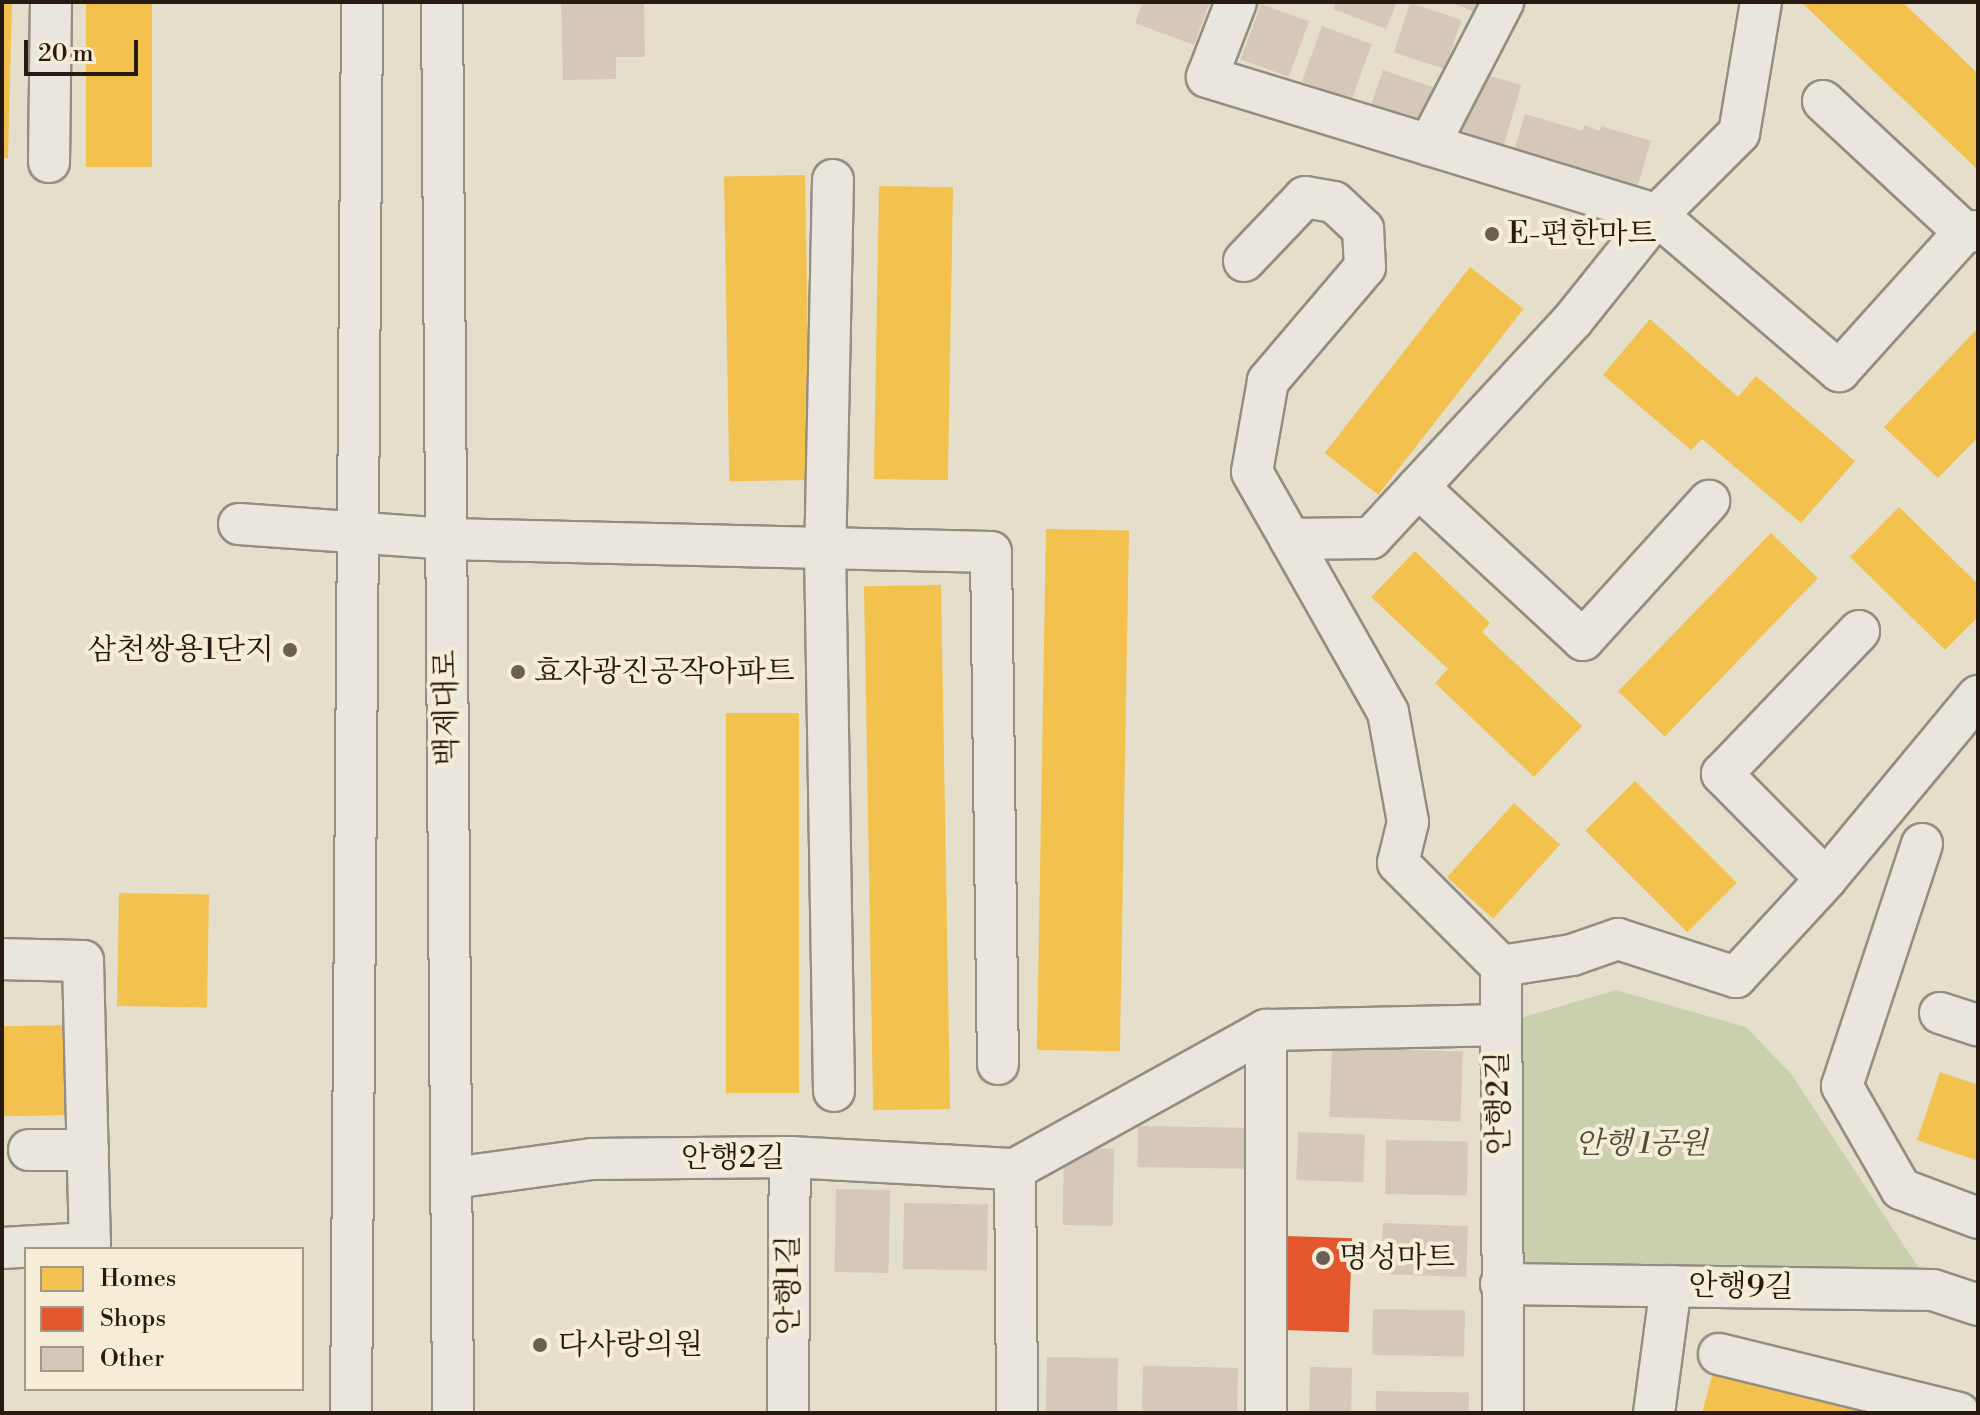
<!DOCTYPE html>
<meta charset="utf-8">
<style>
body{margin:0}
#map{position:relative;width:1980px;height:1415px;overflow:hidden;background:#e5decb;font-family:"Libre Bodoni","Noto Serif KR",serif}
div>[style]{position:absolute}
.green>*{inset:0;background:#cad0ae}
.homes>*{inset:0;background:#f2c14e;transform-origin:0 0}
.shops>*{inset:0;background:#e4572e;transform-origin:0 0}
.building>*{inset:0;background:#d5c8bb;transform-origin:0 0}
.roads{filter:drop-shadow(2px 0 #938d82) drop-shadow(-2px 0 #938d82) drop-shadow(0 2px #938d82) drop-shadow(0 -2px #938d82)}
.minor>*{height:40px;margin:-20px;padding:0 20px;transform-origin:20px;border-radius:20px;background:#eae6dd}
.dots>*{width:22px;height:22px;translate:-50% -50%;box-sizing:border-box;border:4px solid #f5edd6;border-radius:50%}
span{translate:-50% -50%;white-space:nowrap;text-align:center;line-height:1.15;-webkit-text-stroke:8px #f5edd6;paint-order:stroke}
.poi-label{font-size:30px;color:#261a12}
.left{translate:0 -50%;text-align:left}
.right{translate:-100% -50%;text-align:right}
.street-label{font-size:30px;color:#261a12}
.park-label{font-size:30px;color:#514d3a;font-style:italic}
.frame{position:absolute;inset:0;border:4px solid #261a12;pointer-events:none}
.legend{position:absolute;left:24px;top:1247px;width:280px;height:144px;box-sizing:border-box;background:#f5edd6;border:2px solid #a29988;margin:0;padding:10px 14px;list-style:none;font-size:24px;color:#261a12}
.legend li{display:flex;align-items:center;gap:16px;height:40px}
.legend b{width:40px;border:2px solid #a29988}
.scale{position:absolute;left:24px;top:40px;width:114px;height:36px;box-sizing:border-box;border:4px solid #261a12;border-top:0;padding-left:10px;font-size:24px;line-height:28px;white-space:nowrap;color:#261a12;-webkit-text-stroke:6px #f5edd6;paint-order:stroke}
</style>
<div id="map">
<div class="green">
<i style="clip-path:polygon(1616px 990px,1746px 1027px,1792px 1075px,1933px 1290px,1501px 1284px,1497px 1025px)"></i>
</div>
<div class="homes">
<i style="clip-path:polygon(2px 2px,12px 2px,8px 158px,2px 158px)"></i>
<i style="left:86px;top:2px;width:66px;height:165px"></i>
<i style="clip-path:polygon(1801px 2px,1902px 2px,1949px 46px,1978px 74px,1978px 170px)"></i>
<i style="left:805px;top:175px;width:305px;height:81px;rotate:89deg"></i>
<i style="left:879px;top:186px;width:74px;height:293px;rotate:1deg"></i>
<i style="left:1470px;top:267px;width:68px;height:236px;rotate:38deg"></i>
<i style="clip-path:polygon(1650px 319px,1738px 397px,1756px 376px,1855px 461px,1801px 523px,1702px 439px,1691px 450px,1603px 375px)"></i>
<i style="clip-path:polygon(1978px 328px,1978px 437px,1938px 478px,1884px 427px)"></i>
<i style="clip-path:polygon(1899px 507px,1978px 584px,1978px 617px,1945px 650px,1850px 557px)"></i>
<i style="left:1046px;top:529px;width:83px;height:521px;rotate:1deg"></i>
<i style="left:1771px;top:533px;width:65px;height:220px;rotate:44deg"></i>
<i style="clip-path:polygon(1415px 551px,1490px 623px,1482px 632px,1582px 726px,1534px 777px,1435px 683px,1448px 669px,1371px 597px)"></i>
<i style="left:941px;top:585px;width:524px;height:77px;rotate:89deg"></i>
<i style="left:726px;top:713px;width:73px;height:380px"></i>
<i style="left:1635px;top:781px;width:144px;height:70px;rotate:45deg"></i>
<i style="left:1514px;top:803px;width:62px;height:100px;rotate:42deg"></i>
<i style="left:119px;top:893px;width:90px;height:113px;rotate:1deg"></i>
<i style="left:72px;top:1025px;width:90px;height:70px;rotate:89deg"></i>
<i style="clip-path:polygon(1940px 1072px,1978px 1085px,1978px 1161px,1917px 1140px)"></i>
<i style="clip-path:polygon(1714px 1369px,1877px 1413px,1702px 1413px)"></i>
</div>
<div class="shops">
<i style="left:1286px;top:1236px;width:66px;height:94px;rotate:2deg"></i>
</div>
<div class="building">
<i style="clip-path:polygon(561px 2px,644px 2px,645px 57px,616px 57px,616px 79px,563px 80px)"></i>
<i style="clip-path:polygon(1143px 2px,1210px 2px,1194px 45px,1135px 23px)"></i>
<i style="clip-path:polygon(1336px 2px,1397px 2px,1386px 29px,1333px 9px)"></i>
<i style="clip-path:polygon(1449px 2px,1492px 2px,1486px 16px)"></i>
<i style="left:1410px;top:3px;width:54px;height:52px;rotate:18deg"></i>
<i style="left:1261px;top:4px;width:51px;height:59px;rotate:20deg"></i>
<i style="left:1322px;top:26px;width:53px;height:59px;rotate:20deg"></i>
<i style="left:1383px;top:70px;width:59px;height:41px;rotate:19deg"></i>
<i style="left:1476px;top:72px;width:47px;height:64px;rotate:16deg"></i>
<i style="clip-path:polygon(1525px 114px,1583px 131px,1584px 125px,1600px 131px,1601px 126px,1651px 141px,1636px 191px,1513px 154px)"></i>
<i style="left:1332px;top:1047px;width:131px;height:70px;rotate:2deg"></i>
<i style="left:1138px;top:1126px;width:107px;height:41px;rotate:1deg"></i>
<i style="left:1298px;top:1132px;width:67px;height:48px;rotate:2deg"></i>
<i style="left:1386px;top:1140px;width:82px;height:54px;rotate:1deg"></i>
<i style="left:1064px;top:1148px;width:50px;height:77px;rotate:1deg"></i>
<i style="left:836px;top:1189px;width:54px;height:83px;rotate:1deg"></i>
<i style="left:904px;top:1203px;width:84px;height:66px;rotate:1deg"></i>
<i style="left:1383px;top:1223px;width:85px;height:51px;rotate:2deg"></i>
<i style="left:1373px;top:1309px;width:92px;height:46px;rotate:1deg"></i>
<i style="left:1047px;top:1357px;width:71px;height:56px;rotate:1deg"></i>
<i style="left:1143px;top:1366px;width:95px;height:45px;rotate:1deg"></i>
<i style="left:1310px;top:1367px;width:42px;height:46px;rotate:1deg"></i>
<i style="left:1376px;top:1391px;width:93px;height:22px;rotate:1deg"></i>
</div>
<div class="roads">
<div class="minor">
<i style="left:442px;top:2px;width:1411px;rotate:89.55deg"></i>
<i style="left:1236px;top:2px;width:80px;rotate:111.1deg"></i>
<i style="left:1207px;top:77px;width:471px;rotate:17deg"></i>
<i style="left:1657px;top:215px;width:240px;rotate:40.6deg"></i>
<i style="left:1839px;top:371px;width:187px;rotate:-48deg"></i>
<i style="left:1964px;top:232px;width:14px;rotate:-4deg"></i>
<i style="left:1761px;top:2px;width:133px;rotate:99.5deg"></i>
<i style="left:1739px;top:133px;width:116px;rotate:135deg"></i>
<i style="left:1657px;top:215px;width:134px;rotate:128.7deg"></i>
<i style="left:1573px;top:320px;width:297px;rotate:132.8deg"></i>
<i style="left:1371px;top:538px;width:81px;rotate:179.3deg"></i>
<i style="left:1290px;top:539px;width:199px;rotate:60.5deg"></i>
<i style="left:1388px;top:712px;width:112px;rotate:79.7deg"></i>
<i style="left:1408px;top:822px;width:42px;rotate:103.7deg"></i>
<i style="left:1398px;top:863px;width:146px;rotate:45deg"></i>
<i style="left:1501px;top:966px;width:72px;rotate:-8.8deg"></i>
<i style="left:1572px;top:955px;width:49px;rotate:-19.2deg"></i>
<i style="left:1618px;top:939px;width:124px;rotate:17.9deg"></i>
<i style="left:1736px;top:977px;width:133px;rotate:-47.4deg"></i>
<i style="left:1826px;top:879px;width:238px;rotate:-50.3deg"></i>
<i style="left:1823px;top:101px;width:192px;rotate:42.9deg"></i>
<i style="left:1429px;top:145px;width:161px;rotate:-62.6deg"></i>
<i style="left:49px;top:162px;width:160px;rotate:-89.3deg"></i>
<i style="left:833px;top:180px;width:368px;rotate:91.2deg"></i>
<i style="left:825px;top:548px;width:543px;rotate:89.05deg"></i>
<i style="left:1244px;top:261px;width:88px;rotate:-46.4deg"></i>
<i style="left:1305px;top:197px;width:29px;rotate:10deg"></i>
<i style="left:1334px;top:202px;width:40px;rotate:43deg"></i>
<i style="left:1363px;top:229px;width:38px;rotate:87deg"></i>
<i style="left:1365px;top:267px;width:150px;rotate:130.4deg"></i>
<i style="left:1268px;top:381px;width:92px;rotate:100deg"></i>
<i style="left:1252px;top:472px;width:77px;rotate:60.4deg"></i>
<i style="left:1418px;top:487px;width:225px;rotate:42.8deg"></i>
<i style="left:1583px;top:640px;width:188px;rotate:-47.8deg"></i>
<i style="left:239px;top:524px;width:208px;rotate:4.1deg"></i>
<i style="left:446px;top:539px;width:545px;rotate:1.37deg"></i>
<i style="left:991px;top:552px;width:512px;rotate:89.22deg"></i>
<i style="left:1922px;top:844px;width:255px;rotate:108.3deg"></i>
<i style="left:1842px;top:1086px;width:119px;rotate:60.2deg"></i>
<i style="left:1901px;top:1189px;width:82px;rotate:20.6deg"></i>
<i style="left:1826px;top:879px;width:148px;rotate:-134.7deg"></i>
<i style="left:1722px;top:774px;width:198px;rotate:-46.2deg"></i>
<i style="left:2px;top:959px;width:81px;rotate:1.4deg"></i>
<i style="left:83px;top:961px;width:282px;rotate:88.6deg"></i>
<i style="left:90px;top:1243px;width:88px;rotate:176.7deg"></i>
<i style="left:1501px;top:966px;width:447px;rotate:89.7deg"></i>
<i style="left:1940px;top:1013px;width:40px;rotate:18deg"></i>
<i style="left:1266px;top:1030px;width:383px;rotate:90deg"></i>
<i style="left:29px;top:1150px;width:59px"></i>
<i style="left:1015px;top:1169px;width:244px;rotate:89.5deg"></i>
<i style="left:453px;top:1178px;width:140px;rotate:-7.8deg"></i>
<i style="left:592px;top:1159px;width:198px;rotate:-0.6deg"></i>
<i style="left:790px;top:1157px;width:225px;rotate:3.1deg"></i>
<i style="left:1015px;top:1169px;width:287px;rotate:-29deg"></i>
<i style="left:1266px;top:1030px;width:231px;rotate:-1.2deg"></i>
<i style="left:1501px;top:1284px;width:432px;rotate:0.8deg"></i>
<i style="left:1933px;top:1290px;width:47px;rotate:18.4deg"></i>
<i style="left:1719px;top:1354px;width:247px;rotate:13.8deg"></i>
<i style="left:351px;top:1413px;width:1411px;rotate:-89.55deg"></i>
<i style="left:788px;top:1413px;width:256px;rotate:-89.6deg"></i>
<i style="left:1654px;top:1413px;width:128px;rotate:-82.4deg"></i>
</div>
</div>
<div class="dots">
<i style="left:1492px;top:234px;background:#695f53"></i>
<i style="left:290px;top:650px;background:#695f53"></i>
<i style="left:518px;top:672px;background:#695f53"></i>
<i style="left:1323px;top:1258px;background:#695f53"></i>
<i style="left:540px;top:1345px;background:#695f53"></i>
</div>
<div class="poi-label">
<span class="left" style="left:1508px;top:234px">E-편한마트</span>
<span class="right" style="left:274px;top:650px">삼천쌍용1단지</span>
<span class="left" style="left:534px;top:672px">효자광진공작아파트</span>
<span class="left" style="left:1339px;top:1258px">명성마트</span>
<span class="left" style="left:558px;top:1345px">다사랑의원</span>
</div>
<div class="street-label">
<span style="left:447px;top:708px;rotate:-91deg">백제대로</span>
<span style="left:1499px;top:1103px;rotate:-91deg">안행2길</span>
<span style="left:733px;top:1158px">안행2길</span>
<span style="left:789px;top:1285px;rotate:-90deg">안행1길</span>
<span style="left:1741px;top:1287px;rotate:1deg">안행9길</span>
</div>
<div class="park-label">
<span style="left:1641px;top:1144px">안행 1공원</span>
</div>
<div class="frame"></div>
<ul class="legend">
<li><b style="height:22px;background:#f2c14e"></b>Homes</li>
<li><b style="height:22px;background:#e4572e"></b>Shops</li>
<li><b style="height:22px;background:#d5c8bb"></b>Other</li>
</ul>
<div class="scale">20 m</div>
</div>
